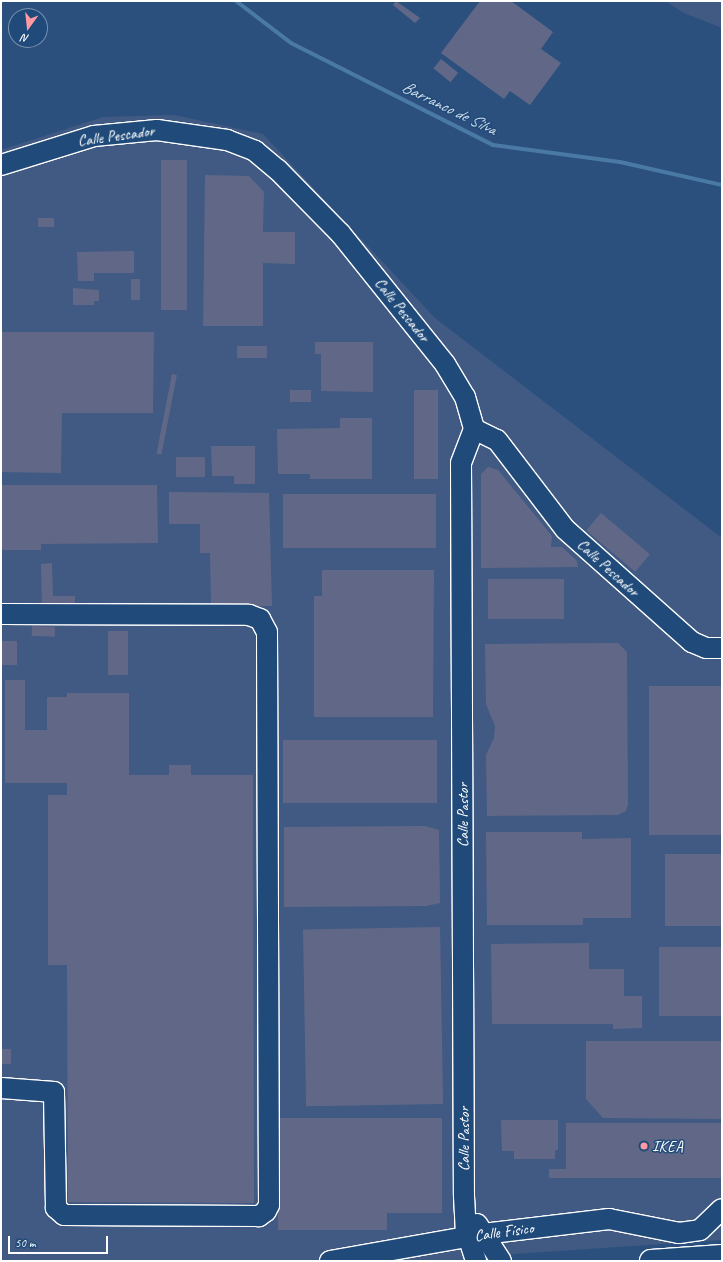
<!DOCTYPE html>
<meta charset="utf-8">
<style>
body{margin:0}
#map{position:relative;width:723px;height:1262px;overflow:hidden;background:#2c507d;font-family:Caveat,sans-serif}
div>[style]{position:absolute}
.built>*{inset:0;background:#405a83}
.stream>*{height:4px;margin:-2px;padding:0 2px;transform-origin:2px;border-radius:2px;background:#4a79a6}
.building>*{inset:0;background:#616887;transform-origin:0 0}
.roads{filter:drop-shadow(1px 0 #fff) drop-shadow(-1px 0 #fff) drop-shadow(0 1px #fff) drop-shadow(0 -1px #fff)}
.minor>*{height:20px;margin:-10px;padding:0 10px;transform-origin:10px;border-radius:10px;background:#1f4a7a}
.highway>*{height:22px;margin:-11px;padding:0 11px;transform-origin:11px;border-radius:11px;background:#1f4a7a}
.dots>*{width:11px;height:11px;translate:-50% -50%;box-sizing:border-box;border:2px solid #1f4a7a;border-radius:50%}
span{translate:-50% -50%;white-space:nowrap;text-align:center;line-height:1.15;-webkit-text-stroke:3px #1f4a7a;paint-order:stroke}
.street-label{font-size:16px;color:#fff}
.poi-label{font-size:16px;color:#fff}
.left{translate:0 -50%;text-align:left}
.water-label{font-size:17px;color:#d2dee9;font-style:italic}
.frame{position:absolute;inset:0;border:2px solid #fff;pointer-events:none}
.north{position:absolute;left:8px;top:8px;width:40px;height:40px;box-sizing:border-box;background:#1f4a7a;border:1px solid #7992af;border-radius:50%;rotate:195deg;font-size:11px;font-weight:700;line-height:16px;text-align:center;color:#fff}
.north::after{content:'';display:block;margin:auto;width:14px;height:18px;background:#ff9aa2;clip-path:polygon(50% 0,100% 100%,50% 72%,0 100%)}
.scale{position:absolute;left:8px;top:1236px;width:100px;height:18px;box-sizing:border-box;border:2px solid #fff;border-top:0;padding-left:5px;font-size:12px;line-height:14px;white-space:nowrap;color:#fff;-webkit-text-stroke:3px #1f4a7a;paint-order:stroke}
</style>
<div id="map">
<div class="built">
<i style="clip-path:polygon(665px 1px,722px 1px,722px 28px,684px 13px)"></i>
<i style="clip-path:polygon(174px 115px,263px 134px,435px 318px,722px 538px,722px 1240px,514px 1254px,493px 1261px,1px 1261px,1px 150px,103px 117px)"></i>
</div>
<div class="stream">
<i style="left:236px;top:1px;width:69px;rotate:37.4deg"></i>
<i style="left:291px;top:43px;width:226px;rotate:26.8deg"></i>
<i style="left:493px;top:145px;width:128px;rotate:7.6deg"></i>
<i style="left:620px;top:162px;width:105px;rotate:12.7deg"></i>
</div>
<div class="building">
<i style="clip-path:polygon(396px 1px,420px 18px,415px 23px,393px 5px)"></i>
<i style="clip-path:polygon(480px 1px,511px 1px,553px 32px,541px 49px,561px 63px,530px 105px,510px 91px,504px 99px,441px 53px)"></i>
<i style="left:441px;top:59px;width:22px;height:12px;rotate:39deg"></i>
<i style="left:161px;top:160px;width:26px;height:150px"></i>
<i style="clip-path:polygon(205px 175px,249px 176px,264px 192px,263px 232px,295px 232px,295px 264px,263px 263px,263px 326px,203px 326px)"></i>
<i style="left:38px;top:218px;width:16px;height:9px"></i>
<i style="clip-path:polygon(134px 251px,134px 273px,94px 273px,94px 281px,78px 281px,77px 252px)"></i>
<i style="left:131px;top:279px;width:9px;height:21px"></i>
<i style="clip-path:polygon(73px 288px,99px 290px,99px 301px,94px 301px,94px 305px,73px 305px)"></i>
<i style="clip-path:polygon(1px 332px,154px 332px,153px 413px,62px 413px,61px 473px,1px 472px)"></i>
<i style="clip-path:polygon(315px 342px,373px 342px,373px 392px,321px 391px,321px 354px,315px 354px)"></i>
<i style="left:267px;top:346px;width:12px;height:30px;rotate:90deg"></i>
<i style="left:172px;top:374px;width:5px;height:81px;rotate:11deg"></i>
<i style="left:290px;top:390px;width:21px;height:12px"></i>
<i style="left:414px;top:390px;width:24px;height:89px"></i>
<i style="clip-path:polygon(340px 418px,372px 418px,372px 479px,310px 479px,310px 474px,278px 474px,277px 429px,340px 428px)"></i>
<i style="clip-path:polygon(211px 446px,255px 446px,255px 484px,234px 484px,234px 476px,212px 476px)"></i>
<i style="left:176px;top:457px;width:29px;height:20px"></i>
<i style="clip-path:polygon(488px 467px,498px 470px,552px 536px,551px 547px,562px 547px,577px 561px,578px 567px,481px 568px,481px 474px)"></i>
<i style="clip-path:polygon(1px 485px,157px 485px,158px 543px,41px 544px,41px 550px,1px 550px)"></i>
<i style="clip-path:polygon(169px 492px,269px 493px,272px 606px,211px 606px,210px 553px,200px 553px,200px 524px,169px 524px)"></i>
<i style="left:283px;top:494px;width:153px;height:54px"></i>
<i style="left:601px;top:513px;width:64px;height:23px;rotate:40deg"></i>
<i style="clip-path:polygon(52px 563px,53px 596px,75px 596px,75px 607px,42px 608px,41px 564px)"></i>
<i style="clip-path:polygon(322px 570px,434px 570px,433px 717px,314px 717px,314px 596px,322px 596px)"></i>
<i style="left:488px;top:579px;width:76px;height:40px"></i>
<i style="left:32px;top:626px;width:23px;height:10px;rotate:2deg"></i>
<i style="left:108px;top:631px;width:20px;height:44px"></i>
<i style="left:1px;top:641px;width:16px;height:24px"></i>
<i style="clip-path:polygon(618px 643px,627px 652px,628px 804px,626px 811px,618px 815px,487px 816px,486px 755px,494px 738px,495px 726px,486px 704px,485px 644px)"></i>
<i style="clip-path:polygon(5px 680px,25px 680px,25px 730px,47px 730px,47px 697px,67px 697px,67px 693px,129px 693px,129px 775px,169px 775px,169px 765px,191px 765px,191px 775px,253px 775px,254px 1203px,68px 1202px,67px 965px,48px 965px,48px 795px,67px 795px,67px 783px,5px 783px)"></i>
<i style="left:649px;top:686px;width:73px;height:149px"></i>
<i style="left:283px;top:740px;width:154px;height:63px"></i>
<i style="clip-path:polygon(425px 826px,439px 830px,440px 903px,426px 906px,284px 907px,284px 827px)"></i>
<i style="clip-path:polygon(486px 832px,582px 832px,582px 839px,631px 838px,631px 918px,583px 918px,583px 925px,487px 925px)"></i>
<i style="left:665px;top:854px;width:57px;height:72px"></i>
<i style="left:440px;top:927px;width:177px;height:137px;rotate:89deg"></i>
<i style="clip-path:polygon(589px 943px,589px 969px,624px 969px,624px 996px,642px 996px,642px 1028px,613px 1029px,613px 1024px,492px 1024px,491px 944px)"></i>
<i style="left:659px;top:947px;width:63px;height:69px"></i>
<i style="clip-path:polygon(586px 1041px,722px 1041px,722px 1119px,603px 1118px,586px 1099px)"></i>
<i style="left:1px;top:1049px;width:10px;height:15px"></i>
<i style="clip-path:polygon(278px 1118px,442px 1118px,442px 1213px,387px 1213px,387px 1230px,278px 1230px)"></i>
<i style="clip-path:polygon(501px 1120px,558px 1120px,558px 1150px,555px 1150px,555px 1159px,514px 1159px,514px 1151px,502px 1151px)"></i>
<i style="clip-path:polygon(566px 1123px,722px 1123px,722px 1178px,549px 1178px,549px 1169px,566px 1169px)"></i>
</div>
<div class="roads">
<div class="minor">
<i style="left:1px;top:165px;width:97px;rotate:-17.3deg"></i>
<i style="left:94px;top:136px;width:63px;rotate:-5.4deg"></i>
<i style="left:157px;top:130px;width:71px;rotate:8.1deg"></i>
<i style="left:227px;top:140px;width:30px;rotate:21deg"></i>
<i style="left:255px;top:151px;width:30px;rotate:40deg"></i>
<i style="left:278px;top:170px;width:88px;rotate:45.5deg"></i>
<i style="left:340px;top:233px;width:168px;rotate:51.3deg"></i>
<i style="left:445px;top:364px;width:39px;rotate:59deg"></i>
<i style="left:465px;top:397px;width:33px;rotate:74deg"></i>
<i style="left:474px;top:429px;width:25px;rotate:26deg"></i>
<i style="left:497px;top:440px;width:112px;rotate:52.6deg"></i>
<i style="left:565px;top:529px;width:170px;rotate:41.7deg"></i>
<i style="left:692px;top:642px;width:15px;rotate:23deg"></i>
<i style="left:706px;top:648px;width:16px"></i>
<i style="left:474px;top:429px;width:36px;rotate:111deg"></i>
<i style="left:461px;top:463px;width:733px;rotate:89.77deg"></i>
<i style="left:464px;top:1196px;width:34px;rotate:87deg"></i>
<i style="left:466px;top:1230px;width:33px;rotate:72deg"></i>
<i style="left:1px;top:614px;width:248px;rotate:0.2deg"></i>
<i style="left:249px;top:615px;width:12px;rotate:20deg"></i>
<i style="left:260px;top:619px;width:15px;rotate:62deg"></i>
<i style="left:267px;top:632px;width:573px;rotate:89.8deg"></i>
<i style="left:269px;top:1205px;width:7px;rotate:117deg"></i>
<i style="left:266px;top:1211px;width:9px;rotate:144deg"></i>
<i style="left:259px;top:1216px;width:195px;rotate:-179.7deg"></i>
<i style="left:64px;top:1215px;width:11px;rotate:-139deg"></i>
<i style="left:56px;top:1208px;width:116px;rotate:-91deg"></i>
<i style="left:54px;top:1092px;width:53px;rotate:-175.7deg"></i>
<i style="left:477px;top:1224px;width:44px;rotate:57deg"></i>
<i style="left:330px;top:1261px;width:155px;rotate:-10deg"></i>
<i style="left:483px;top:1234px;width:127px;rotate:-6.8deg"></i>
<i style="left:609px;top:1219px;width:71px;rotate:11.3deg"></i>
<i style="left:679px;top:1233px;width:21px;rotate:-8deg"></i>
<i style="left:700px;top:1230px;width:30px;rotate:-44deg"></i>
</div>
<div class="highway">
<i style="left:651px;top:1261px;width:71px;rotate:-4deg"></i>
</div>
</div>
<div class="dots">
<i style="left:644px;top:1146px;background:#ff9aa2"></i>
</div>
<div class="street-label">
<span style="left:116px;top:136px;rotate:-8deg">Calle Pescador</span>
<span style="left:402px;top:310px;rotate:51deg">Calle Pescador</span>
<span style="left:608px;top:568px;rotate:42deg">Calle Pescador</span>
<span style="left:463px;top:815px;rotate:-90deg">Calle Pastor</span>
<span style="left:464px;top:1139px;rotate:-90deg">Calle Pastor</span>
<span style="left:504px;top:1232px;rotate:-8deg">Calle Físico</span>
</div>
<div class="poi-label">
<span class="left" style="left:652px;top:1146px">IKEA</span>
</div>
<div class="water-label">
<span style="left:449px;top:108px;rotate:26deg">Barranco de Silva</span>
</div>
<div class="frame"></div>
<div class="north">N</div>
<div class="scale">50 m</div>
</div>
